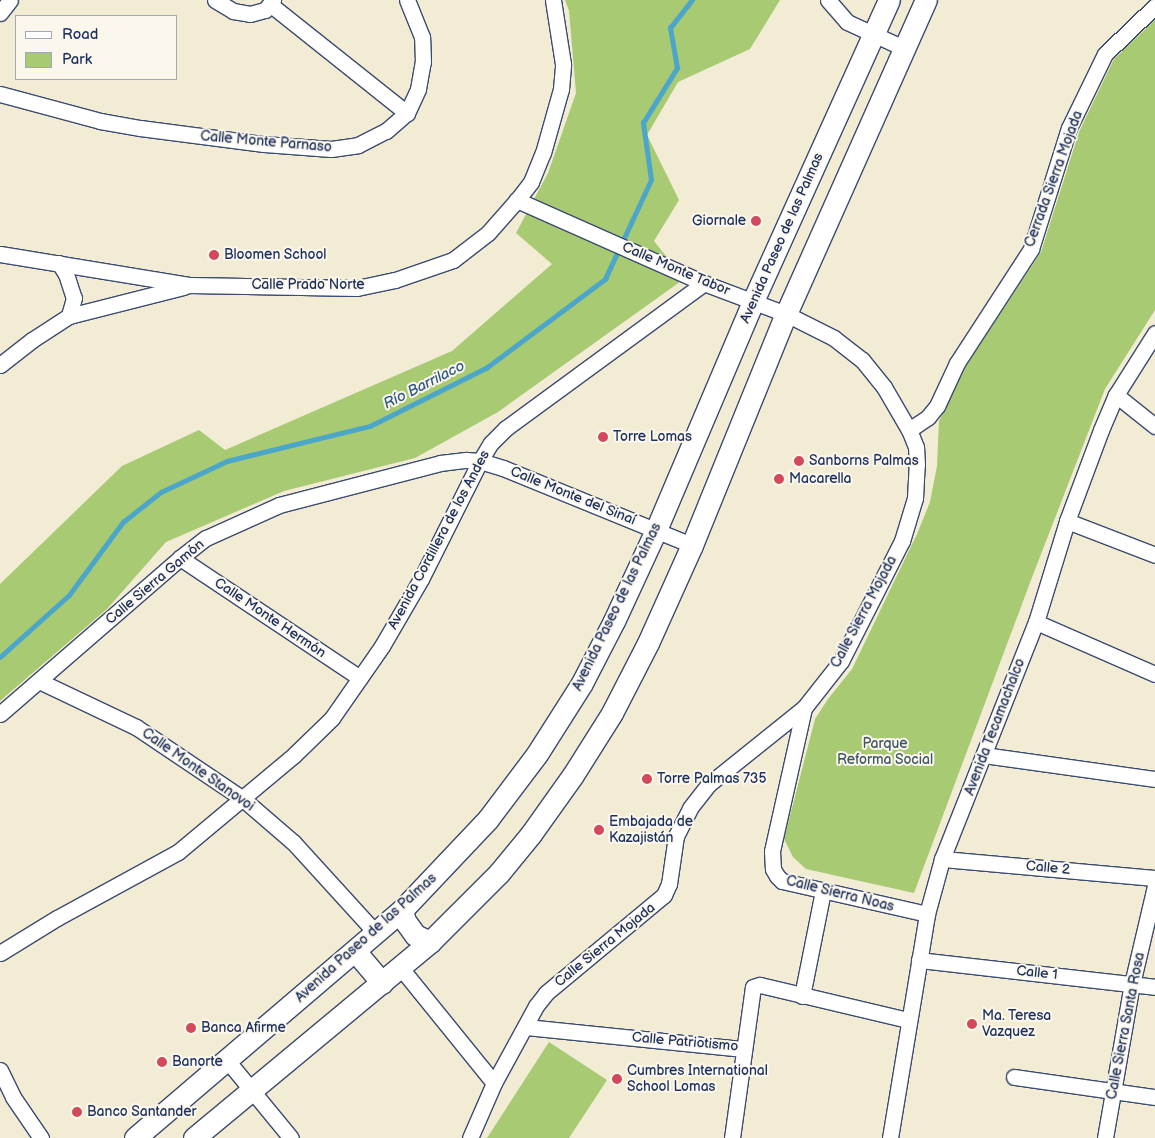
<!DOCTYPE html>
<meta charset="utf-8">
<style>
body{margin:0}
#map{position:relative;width:1155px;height:1138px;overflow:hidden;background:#f3ecd5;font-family:"Balsamiq Sans",sans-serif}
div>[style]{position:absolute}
.green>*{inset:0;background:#a7ca73}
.stream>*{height:4.5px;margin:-2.25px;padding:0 2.25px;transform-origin:2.25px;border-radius:2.25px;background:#4ca6ca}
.roads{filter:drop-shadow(1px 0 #3b4b70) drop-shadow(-1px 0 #3b4b70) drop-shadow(0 1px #3b4b70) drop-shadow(0 -1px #3b4b70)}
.minor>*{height:15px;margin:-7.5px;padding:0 7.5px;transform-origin:7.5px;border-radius:7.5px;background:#fff}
.secondary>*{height:21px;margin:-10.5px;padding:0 10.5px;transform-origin:10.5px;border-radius:10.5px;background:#fff}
.dots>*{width:14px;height:14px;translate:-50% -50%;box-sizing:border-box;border:2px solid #fbf7ec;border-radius:50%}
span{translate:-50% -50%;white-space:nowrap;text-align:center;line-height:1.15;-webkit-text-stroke:4px #fbf7ec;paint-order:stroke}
.street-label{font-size:14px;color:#1b2f5e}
.poi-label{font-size:14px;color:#1b2f5e}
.right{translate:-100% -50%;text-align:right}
.left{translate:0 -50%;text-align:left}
.park-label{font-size:14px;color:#3e5663}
.water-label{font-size:15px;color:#2c5984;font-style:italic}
.legend{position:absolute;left:15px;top:15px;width:162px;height:65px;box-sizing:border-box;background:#fbf7ec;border:1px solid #a1a7b3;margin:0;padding:6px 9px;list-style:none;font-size:15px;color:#1b2f5e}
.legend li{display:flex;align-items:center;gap:10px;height:25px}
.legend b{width:25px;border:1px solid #a1a7b3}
</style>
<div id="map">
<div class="green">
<i style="clip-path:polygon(565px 0,780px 0,750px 49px,678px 82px,647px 135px,679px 200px,654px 241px,684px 279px,498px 412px,415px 458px,284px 491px,166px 542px,107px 609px,0 701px,0 584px,122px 466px,199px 430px,225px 450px,452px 351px,552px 264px,516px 233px,548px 173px,576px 93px,569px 11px)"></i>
<i style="clip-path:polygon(1155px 20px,1155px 310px,1105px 389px,1031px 580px,914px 893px,806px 869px,793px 857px,784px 839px,815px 719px,828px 699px,852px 669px,917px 534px,930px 502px,937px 466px,939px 421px,966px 366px,1041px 252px,1079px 132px,1114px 59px)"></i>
<i style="clip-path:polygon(549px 1042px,607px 1080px,569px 1138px,487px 1138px)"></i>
</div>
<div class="stream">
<i style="left:0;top:657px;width:93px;rotate:-41.9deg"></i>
<i style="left:69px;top:595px;width:91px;rotate:-53.5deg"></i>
<i style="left:123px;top:522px;width:48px;rotate:-38.3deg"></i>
<i style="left:161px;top:492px;width:73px;rotate:-25.2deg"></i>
<i style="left:227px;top:461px;width:147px;rotate:-13.8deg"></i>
<i style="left:370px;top:426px;width:130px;rotate:-26.6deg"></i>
<i style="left:486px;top:368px;width:149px;rotate:-36.8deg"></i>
<i style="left:605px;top:279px;width:109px;rotate:-65.1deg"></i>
<i style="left:651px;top:180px;width:58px;rotate:-98deg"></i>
<i style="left:643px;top:123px;width:65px;rotate:-58.3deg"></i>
<i style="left:677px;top:68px;width:41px;rotate:-99.9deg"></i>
<i style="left:670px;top:28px;width:36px;rotate:-52deg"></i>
</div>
<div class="roads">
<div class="minor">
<i style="left:215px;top:0;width:21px;rotate:31deg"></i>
<i style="left:233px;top:11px;width:17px;rotate:10deg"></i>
<i style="left:250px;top:14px;width:16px;rotate:-15deg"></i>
<i style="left:265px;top:10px;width:13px;rotate:-51deg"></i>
<i style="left:828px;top:0;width:29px;rotate:49deg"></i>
<i style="left:847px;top:22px;width:65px;rotate:24.6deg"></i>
<i style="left:271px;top:5px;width:174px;rotate:38.5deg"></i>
<i style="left:0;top:13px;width:16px;rotate:-52deg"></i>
<i style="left:0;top:94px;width:104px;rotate:15.1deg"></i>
<i style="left:100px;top:121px;width:41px;rotate:9.9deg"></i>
<i style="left:140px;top:128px;width:125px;rotate:7.4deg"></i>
<i style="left:264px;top:144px;width:67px;rotate:4.3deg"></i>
<i style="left:331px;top:149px;width:27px;rotate:-8deg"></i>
<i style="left:358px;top:145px;width:31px;rotate:-27deg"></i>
<i style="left:386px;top:131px;width:28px;rotate:-41deg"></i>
<i style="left:407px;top:113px;width:26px;rotate:-65deg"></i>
<i style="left:418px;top:89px;width:27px;rotate:-80deg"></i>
<i style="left:423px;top:62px;width:25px;rotate:-92deg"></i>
<i style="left:422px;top:37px;width:40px;rotate:-112deg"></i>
<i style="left:0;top:254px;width:193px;rotate:9.3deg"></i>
<i style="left:190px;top:285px;width:167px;rotate:1deg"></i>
<i style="left:357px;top:288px;width:39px;rotate:-12deg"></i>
<i style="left:395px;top:280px;width:61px;rotate:-19deg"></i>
<i style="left:453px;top:260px;width:44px;rotate:-37.6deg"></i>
<i style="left:488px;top:233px;width:44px;rotate:-48.7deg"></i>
<i style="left:517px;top:200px;width:23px;rotate:-52deg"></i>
<i style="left:531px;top:182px;width:31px;rotate:-68deg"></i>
<i style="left:543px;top:153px;width:66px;rotate:-74.3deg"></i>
<i style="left:561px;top:89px;width:25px;rotate:-85deg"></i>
<i style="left:563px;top:64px;width:65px;rotate:-98.9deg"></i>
<i style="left:59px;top:263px;width:13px;rotate:58deg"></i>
<i style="left:66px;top:274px;width:25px;rotate:72deg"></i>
<i style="left:74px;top:298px;width:19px;rotate:106deg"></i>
<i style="left:0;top:365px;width:41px;rotate:-38deg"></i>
<i style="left:32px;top:340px;width:44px;rotate:-33deg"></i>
<i style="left:69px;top:316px;width:119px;rotate:-14.2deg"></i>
<i style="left:1116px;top:395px;width:50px;rotate:38.5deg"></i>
<i style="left:909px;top:430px;width:23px;rotate:-34deg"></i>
<i style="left:928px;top:417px;width:14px;rotate:-51deg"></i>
<i style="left:937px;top:406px;width:47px;rotate:-65.1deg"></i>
<i style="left:957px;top:363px;width:136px;rotate:-57deg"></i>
<i style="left:1031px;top:249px;width:127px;rotate:-72.6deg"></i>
<i style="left:1069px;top:128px;width:82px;rotate:-64.1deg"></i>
<i style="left:1105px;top:54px;width:69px;rotate:-43.8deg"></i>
<i style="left:1067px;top:521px;width:94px;rotate:21.1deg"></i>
<i style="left:180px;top:558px;width:216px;rotate:33.7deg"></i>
<i style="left:1036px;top:622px;width:130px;rotate:23.6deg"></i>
<i style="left:39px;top:681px;width:107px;rotate:25.4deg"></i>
<i style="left:136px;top:727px;width:129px;rotate:33.9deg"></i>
<i style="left:243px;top:799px;width:67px;rotate:40.8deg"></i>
<i style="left:294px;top:843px;width:122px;rotate:47.7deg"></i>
<i style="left:804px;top:708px;width:147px;rotate:102.6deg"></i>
<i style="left:772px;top:851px;width:18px;rotate:87deg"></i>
<i style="left:773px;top:869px;width:8px;rotate:60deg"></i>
<i style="left:777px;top:876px;width:7px;rotate:45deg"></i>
<i style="left:782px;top:881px;width:149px;rotate:12.8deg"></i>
<i style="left:0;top:714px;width:238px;rotate:-40.9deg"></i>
<i style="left:180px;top:558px;width:33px;rotate:-38deg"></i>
<i style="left:206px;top:538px;width:80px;rotate:-24.3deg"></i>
<i style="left:279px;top:505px;width:166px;rotate:-14.6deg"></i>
<i style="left:440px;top:463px;width:26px;rotate:-7deg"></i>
<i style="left:466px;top:460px;width:14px;rotate:4deg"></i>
<i style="left:480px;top:461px;width:24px;rotate:17deg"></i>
<i style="left:503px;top:468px;width:204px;rotate:22.2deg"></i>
<i style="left:984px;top:755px;width:173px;rotate:8deg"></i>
<i style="left:942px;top:859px;width:214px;rotate:5.1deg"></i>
<i style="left:0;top:953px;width:67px;rotate:-31.6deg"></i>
<i style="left:57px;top:918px;width:138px;rotate:-28.6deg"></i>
<i style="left:178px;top:852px;width:151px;rotate:-39.9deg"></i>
<i style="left:294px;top:755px;width:53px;rotate:-44.2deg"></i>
<i style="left:332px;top:718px;width:88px;rotate:-55.2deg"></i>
<i style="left:382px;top:646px;width:78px;rotate:-59.8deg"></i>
<i style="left:421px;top:579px;width:132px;rotate:-63.4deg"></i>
<i style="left:480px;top:461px;width:21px;rotate:-59deg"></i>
<i style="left:491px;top:443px;width:21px;rotate:-45deg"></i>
<i style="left:506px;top:428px;width:245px;rotate:-36.2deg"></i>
<i style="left:919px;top:960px;width:238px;rotate:6.5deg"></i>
<i style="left:400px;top:967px;width:149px;rotate:51deg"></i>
<i style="left:802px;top:996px;width:107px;rotate:-78.7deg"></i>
<i style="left:526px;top:1027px;width:219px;rotate:5.8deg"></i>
<i style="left:226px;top:1059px;width:102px;rotate:50.6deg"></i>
<i style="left:0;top:1070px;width:30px;rotate:64deg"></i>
<i style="left:13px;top:1097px;width:50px;rotate:55.7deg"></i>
<i style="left:1014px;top:1077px;width:142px;rotate:8.1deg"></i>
<i style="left:470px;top:1138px;width:60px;rotate:-66.4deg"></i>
<i style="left:494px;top:1083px;width:88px;rotate:-61.4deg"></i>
<i style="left:536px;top:1006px;width:16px;rotate:-52deg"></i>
<i style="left:546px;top:993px;width:153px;rotate:-39.7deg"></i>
<i style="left:664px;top:895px;width:12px;rotate:-66deg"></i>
<i style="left:669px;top:884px;width:49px;rotate:-81.7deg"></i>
<i style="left:676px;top:836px;width:31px;rotate:-63deg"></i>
<i style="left:690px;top:808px;width:31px;rotate:-52deg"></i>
<i style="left:709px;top:784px;width:122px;rotate:-38.7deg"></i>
<i style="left:804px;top:708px;width:60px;rotate:-51.8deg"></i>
<i style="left:841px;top:661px;width:135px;rotate:-63.1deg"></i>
<i style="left:902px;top:541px;width:45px;rotate:-73.2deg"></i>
<i style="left:915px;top:498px;width:33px;rotate:-87deg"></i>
<i style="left:917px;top:465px;width:18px;rotate:-93deg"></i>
<i style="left:916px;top:447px;width:18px;rotate:-112deg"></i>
<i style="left:909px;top:430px;width:50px;rotate:-120.2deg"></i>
<i style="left:884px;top:387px;width:35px;rotate:-129deg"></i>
<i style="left:862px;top:360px;width:36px;rotate:-142deg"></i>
<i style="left:834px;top:338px;width:54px;rotate:-153.4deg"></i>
<i style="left:786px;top:314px;width:88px;rotate:-159.3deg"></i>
<i style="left:704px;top:283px;width:205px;rotate:-156.1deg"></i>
<i style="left:732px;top:1138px;width:152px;rotate:-82.1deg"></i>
<i style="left:753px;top:987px;width:7px;rotate:-16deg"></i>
<i style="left:760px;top:985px;width:152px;rotate:13.3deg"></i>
<i style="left:890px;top:1138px;width:227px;rotate:-80.6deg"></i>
<i style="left:927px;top:914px;width:57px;rotate:-74.7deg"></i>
<i style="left:942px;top:859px;width:255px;rotate:-68.4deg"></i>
<i style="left:1036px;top:622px;width:106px;rotate:-72.9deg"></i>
<i style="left:1067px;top:521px;width:97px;rotate:-69.5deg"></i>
<i style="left:1101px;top:430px;width:38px;rotate:-67deg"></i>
<i style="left:1116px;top:395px;width:73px;rotate:-57.8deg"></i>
<i style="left:1105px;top:1138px;width:156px;rotate:-80.1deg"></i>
<i style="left:1132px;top:984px;width:101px;rotate:-76.8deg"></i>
</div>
<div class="secondary">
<i style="left:402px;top:910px;width:11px;rotate:75deg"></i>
<i style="left:405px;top:921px;width:17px;rotate:54deg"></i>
<i style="left:415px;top:935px;width:17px;rotate:25deg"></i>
<i style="left:355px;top:951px;width:42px;rotate:49.8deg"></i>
<i style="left:135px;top:1138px;width:351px;rotate:-40.5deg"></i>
<i style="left:402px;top:910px;width:125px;rotate:-46.6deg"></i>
<i style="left:488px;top:819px;width:81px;rotate:-53deg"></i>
<i style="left:537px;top:754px;width:84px;rotate:-57.6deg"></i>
<i style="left:582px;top:683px;width:70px;rotate:-62.7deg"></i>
<i style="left:614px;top:621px;width:100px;rotate:-65.2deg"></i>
<i style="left:656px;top:530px;width:249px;rotate:-67deg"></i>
<i style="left:753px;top:301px;width:330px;rotate:-65.7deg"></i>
<i style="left:194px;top:1138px;width:307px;rotate:-39.7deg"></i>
<i style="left:430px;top:942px;width:98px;rotate:-45deg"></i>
<i style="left:499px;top:873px;width:50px;rotate:-50.6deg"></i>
<i style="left:531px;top:834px;width:72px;rotate:-54.6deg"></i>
<i style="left:573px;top:775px;width:73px;rotate:-57.8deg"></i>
<i style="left:612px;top:713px;width:79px;rotate:-62.8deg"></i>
<i style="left:648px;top:643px;width:107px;rotate:-65.8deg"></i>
<i style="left:692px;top:545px;width:249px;rotate:-67.9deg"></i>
<i style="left:786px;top:314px;width:344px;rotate:-66deg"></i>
</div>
</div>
<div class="dots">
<i style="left:756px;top:221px;background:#d1495b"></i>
<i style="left:214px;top:255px;background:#d1495b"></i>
<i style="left:603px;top:437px;background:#d1495b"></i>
<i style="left:799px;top:461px;background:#d1495b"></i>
<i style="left:779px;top:479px;background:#d1495b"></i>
<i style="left:647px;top:779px;background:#d1495b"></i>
<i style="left:599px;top:830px;background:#d1495b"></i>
<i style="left:972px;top:1024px;background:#d1495b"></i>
<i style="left:191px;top:1028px;background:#d1495b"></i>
<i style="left:162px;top:1062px;background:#d1495b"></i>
<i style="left:617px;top:1079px;background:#d1495b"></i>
<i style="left:77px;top:1112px;background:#d1495b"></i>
</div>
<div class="street-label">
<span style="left:266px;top:142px;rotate:5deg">Calle Monte Parnaso</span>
<span style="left:1054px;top:179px;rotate:-70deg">Cerrada Sierra Mojada</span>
<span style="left:782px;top:238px;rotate:-66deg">Avenida Paseo de las Palmas</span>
<span style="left:676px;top:269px;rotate:23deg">Calle Monte Tabor</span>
<span style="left:308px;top:285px">Calle Prado Norte</span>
<span style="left:573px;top:496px;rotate:22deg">Calle Monte del Sinaí</span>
<span style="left:439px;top:540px;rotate:-62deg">Avenida Cordillera de los Andes</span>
<span style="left:155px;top:582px;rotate:-40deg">Calle Sierra Gamón</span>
<span style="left:617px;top:607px;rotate:-64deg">Avenida Paseo de las Palmas</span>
<span style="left:864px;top:612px;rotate:-62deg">Calle Sierra Mojada</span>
<span style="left:270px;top:618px;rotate:34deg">Calle Monte Hermón</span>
<span style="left:995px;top:727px;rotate:-69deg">Avenida Tecamachalco</span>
<span style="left:198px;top:770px;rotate:35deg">Calle Monte Stanovoi</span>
<span style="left:1048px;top:868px;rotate:5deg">Calle 2</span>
<span style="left:840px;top:894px;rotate:14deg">Calle Sierra Noas</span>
<span style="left:366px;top:938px;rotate:-42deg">Avenida Paseo de las Palmas</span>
<span style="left:605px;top:945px;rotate:-39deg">Calle Sierra Mojada</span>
<span style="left:1037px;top:973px;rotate:6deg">Calle 1</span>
<span style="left:1126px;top:1026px;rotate:-79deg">Calle Sierra Santa Rosa</span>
<span style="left:685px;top:1042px;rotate:5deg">Calle Patriotismo</span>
</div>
<div class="poi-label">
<span class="right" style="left:746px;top:221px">Giornale</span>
<span class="left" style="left:224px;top:255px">Bloomen School</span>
<span class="left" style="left:613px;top:437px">Torre Lomas</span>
<span class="left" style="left:809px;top:461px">Sanborns Palmas</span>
<span class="left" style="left:789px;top:479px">Macarella</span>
<span class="left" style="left:657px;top:779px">Torre Palmas 735</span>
<span class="left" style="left:609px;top:830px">Embajada de<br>Kazajistán</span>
<span class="left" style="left:982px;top:1024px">Ma. Teresa<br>Vazquez</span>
<span class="left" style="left:201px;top:1028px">Banca Afirme</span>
<span class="left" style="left:172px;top:1062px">Banorte</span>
<span class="left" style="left:627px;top:1079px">Cumbres International<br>School Lomas</span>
<span class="left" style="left:87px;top:1112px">Banco Santander</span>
</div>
<div class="park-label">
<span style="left:885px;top:752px">Parque<br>Reforma Social</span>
</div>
<div class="water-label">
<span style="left:424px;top:385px;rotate:-27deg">Río Barrilaco</span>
</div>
<ul class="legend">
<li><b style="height:6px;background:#fff"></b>Road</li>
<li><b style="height:14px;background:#a7ca73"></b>Park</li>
</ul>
</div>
